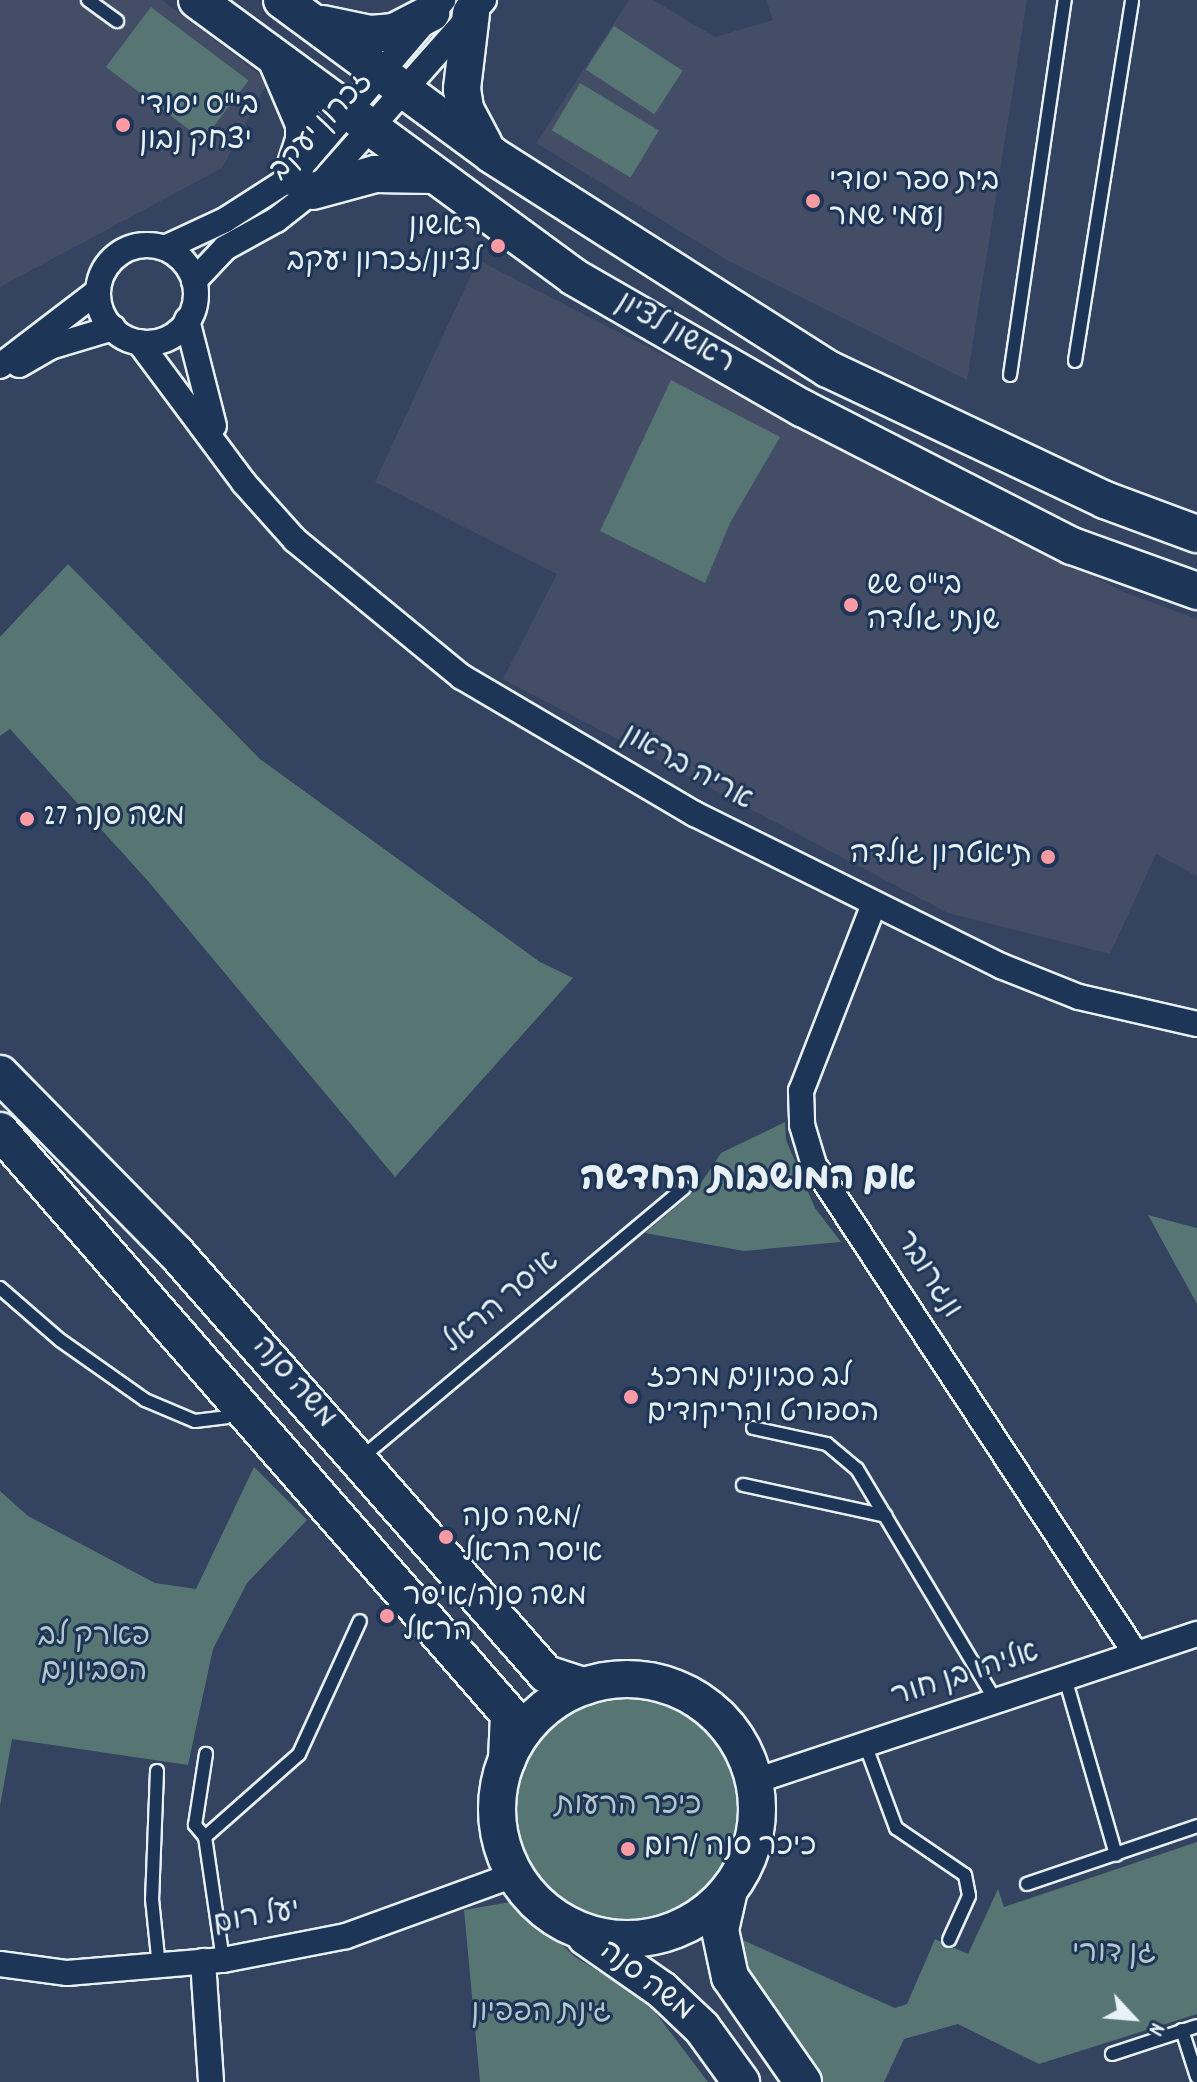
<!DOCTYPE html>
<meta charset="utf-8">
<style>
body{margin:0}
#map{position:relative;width:1197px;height:2082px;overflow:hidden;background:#344360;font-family:Dekko,"Playpen Sans Hebrew",sans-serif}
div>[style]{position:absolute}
.built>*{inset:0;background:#444d66}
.green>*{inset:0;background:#567573;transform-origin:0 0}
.round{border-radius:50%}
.roads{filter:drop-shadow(2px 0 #e8f1f8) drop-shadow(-2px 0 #e8f1f8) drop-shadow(0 2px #e8f1f8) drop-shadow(0 -2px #e8f1f8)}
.lane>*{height:12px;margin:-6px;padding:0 6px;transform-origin:6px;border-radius:6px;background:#1d3557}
.street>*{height:24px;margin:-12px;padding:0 12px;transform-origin:12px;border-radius:12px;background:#1d3557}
.street>.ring{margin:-12px;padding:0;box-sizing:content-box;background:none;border:24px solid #1d3557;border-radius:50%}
.secondary>*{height:36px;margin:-18px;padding:0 18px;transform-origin:18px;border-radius:18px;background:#1d3557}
.secondary>.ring{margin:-18px;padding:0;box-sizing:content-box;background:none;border:36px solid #1d3557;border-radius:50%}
.dots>*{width:22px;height:22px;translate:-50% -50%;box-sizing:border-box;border:4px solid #1d3557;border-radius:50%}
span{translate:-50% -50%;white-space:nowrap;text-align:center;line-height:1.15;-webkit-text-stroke:6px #1d3557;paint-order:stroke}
.poi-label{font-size:30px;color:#e8f1f8}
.left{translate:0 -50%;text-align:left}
.right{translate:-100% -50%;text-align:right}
.street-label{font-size:30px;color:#e8f1f8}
.park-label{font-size:30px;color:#b5c6c9}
.district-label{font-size:38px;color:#e8f1f8;font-weight:700}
.north{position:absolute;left:1093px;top:1978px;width:80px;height:80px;-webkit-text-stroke:6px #1d3557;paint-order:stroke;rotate:116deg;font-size:22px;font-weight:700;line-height:32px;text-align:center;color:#e8f1f8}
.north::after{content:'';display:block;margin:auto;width:28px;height:36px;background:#e8f1f8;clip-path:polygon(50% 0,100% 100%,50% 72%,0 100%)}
</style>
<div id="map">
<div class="built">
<i style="clip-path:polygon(0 0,162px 0,268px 81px,222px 168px,0 287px)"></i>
<i style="clip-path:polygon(629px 0,653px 0,715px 37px,773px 20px,766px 0,1027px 0,967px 380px,727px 260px,536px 143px)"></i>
<i style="clip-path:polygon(478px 260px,1124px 592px,1197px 619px,1197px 876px,1156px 854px,1110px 954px,948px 913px,503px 679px,557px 574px,375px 482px)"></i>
</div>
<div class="green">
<i style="left:151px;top:7px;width:122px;height:75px;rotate:37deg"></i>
<i style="left:614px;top:26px;width:82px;height:52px;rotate:33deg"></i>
<i style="left:580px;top:83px;width:92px;height:55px;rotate:31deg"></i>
<i style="clip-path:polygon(671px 380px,780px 437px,730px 523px,705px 583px,600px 531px)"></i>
<i style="clip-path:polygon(68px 564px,260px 759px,540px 962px,573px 978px,395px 1177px,148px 881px,10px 729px,0 736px,0 637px)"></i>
<i style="clip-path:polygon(785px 1122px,786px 1140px,815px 1208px,841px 1242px,744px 1251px,645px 1233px,697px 1189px,721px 1153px)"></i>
<i style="clip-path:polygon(1148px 1215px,1197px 1228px,1197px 1304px)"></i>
<i style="clip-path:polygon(254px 1467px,307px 1520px,247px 1583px,213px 1649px,188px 1765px,12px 1739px,0 1806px,0 1491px,28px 1516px,155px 1583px,196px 1589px)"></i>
<i class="round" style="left:514px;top:1695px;width:228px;height:228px"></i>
<i style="clip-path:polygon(1197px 1842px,1197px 2014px,1039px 2064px,958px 2024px,904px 2039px,884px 2082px,803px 2082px,720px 1930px,895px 2008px,907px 2004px,935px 1939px,968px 1954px,998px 1889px,1004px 1907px)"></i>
<i style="clip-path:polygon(515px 1901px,575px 1957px,646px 2000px,708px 2082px,480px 2082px,464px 1910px)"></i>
</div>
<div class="roads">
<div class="lane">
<i style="left:88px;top:0;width:36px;rotate:36deg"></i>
<i style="left:1075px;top:361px;width:365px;rotate:-81deg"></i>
<i style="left:1010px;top:375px;width:379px;rotate:-81.7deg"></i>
<i style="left:0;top:1288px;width:79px;rotate:40.9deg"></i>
<i style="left:60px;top:1340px;width:104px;rotate:35.2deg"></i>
<i style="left:145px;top:1400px;width:54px;rotate:22.8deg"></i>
<i style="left:195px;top:1421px;width:31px;rotate:-7deg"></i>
<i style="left:226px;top:1417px;width:16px;rotate:-47deg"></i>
<i style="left:753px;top:1428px;width:76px;rotate:12.2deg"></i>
<i style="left:827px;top:1444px;width:39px;rotate:40deg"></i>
<i style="left:857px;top:1469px;width:270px;rotate:59.1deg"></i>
<i style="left:361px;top:1458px;width:421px;rotate:-39.9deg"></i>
<i style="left:743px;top:1485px;width:146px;rotate:12.2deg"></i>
<i style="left:1065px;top:1678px;width:184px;rotate:73.9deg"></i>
<i style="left:865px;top:1744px;width:90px;rotate:69.7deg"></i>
<i style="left:896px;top:1828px;width:83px;rotate:34.3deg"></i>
<i style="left:965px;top:1875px;width:21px;rotate:79deg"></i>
<i style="left:969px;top:1896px;width:48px;rotate:114.4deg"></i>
<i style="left:157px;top:1771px;width:128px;rotate:92.2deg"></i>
<i style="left:152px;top:1899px;width:68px;rotate:84.1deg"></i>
<i style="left:205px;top:1837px;width:16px;rotate:-130deg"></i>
<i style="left:195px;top:1825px;width:72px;rotate:-81.2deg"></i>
<i style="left:1027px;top:1884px;width:180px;rotate:-18.8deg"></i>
<i style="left:223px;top:1960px;width:124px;rotate:-98.3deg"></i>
<i style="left:205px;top:1837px;width:125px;rotate:-41.4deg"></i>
<i style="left:299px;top:1754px;width:146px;rotate:-65.4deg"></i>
<i style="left:1182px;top:2030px;width:49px;rotate:72.3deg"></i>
<i style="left:1112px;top:2054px;width:89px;rotate:-18.2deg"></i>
</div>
<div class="street">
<i class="ring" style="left:98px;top:245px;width:74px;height:74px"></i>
<i style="left:165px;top:248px;width:66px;rotate:-25deg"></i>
<i style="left:225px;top:220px;width:80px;rotate:-32.7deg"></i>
<i style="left:292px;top:177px;width:233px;rotate:-49.5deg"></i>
<i style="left:194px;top:281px;width:45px;rotate:-46.8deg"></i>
<i style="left:225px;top:248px;width:58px;rotate:-28.8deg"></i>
<i style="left:276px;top:220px;width:53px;rotate:-38.2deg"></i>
<i style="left:318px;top:187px;width:250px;rotate:-48.4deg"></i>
<i style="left:187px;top:320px;width:109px;rotate:75.7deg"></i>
<i style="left:139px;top:342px;width:176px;rotate:53.3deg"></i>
<i style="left:244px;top:483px;width:76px;rotate:48.2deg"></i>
<i style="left:295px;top:540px;width:216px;rotate:39.4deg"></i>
<i style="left:462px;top:677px;width:270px;rotate:30.5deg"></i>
<i style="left:695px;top:814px;width:342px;rotate:26.4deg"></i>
<i style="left:1001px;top:966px;width:84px;rotate:21.7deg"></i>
<i style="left:1079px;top:997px;width:121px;rotate:12.9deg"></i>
<i style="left:19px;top:365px;width:36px;rotate:-30deg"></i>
<i style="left:50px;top:347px;width:66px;rotate:-16.8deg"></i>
<i style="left:0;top:366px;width:123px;rotate:-37.4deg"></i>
<i style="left:874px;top:904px;width:201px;rotate:111.3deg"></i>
<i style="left:801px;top:1091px;width:34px;rotate:88deg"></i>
<i style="left:802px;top:1125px;width:42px;rotate:73.3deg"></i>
<i style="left:814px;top:1165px;width:585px;rotate:56.64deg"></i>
<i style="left:755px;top:1781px;width:466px;rotate:-18.4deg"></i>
<i style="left:203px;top:1961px;width:121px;rotate:86.2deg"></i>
<i style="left:0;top:1964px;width:68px;rotate:7.7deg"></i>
<i style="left:67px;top:1973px;width:157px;rotate:-4.8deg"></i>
<i style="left:223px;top:1960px;width:125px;rotate:-11deg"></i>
<i style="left:346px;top:1936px;width:179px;rotate:-20deg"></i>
</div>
<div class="secondary">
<i style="left:197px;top:0;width:468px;rotate:36.3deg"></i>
<i style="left:574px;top:277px;width:263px;rotate:29.9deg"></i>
<i style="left:802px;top:408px;width:303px;rotate:27.1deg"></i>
<i style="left:1072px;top:546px;width:133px;rotate:19.8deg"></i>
<i style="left:282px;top:0;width:261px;rotate:36.4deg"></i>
<i style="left:492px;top:155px;width:398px;rotate:32.5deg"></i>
<i style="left:828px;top:369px;width:306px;rotate:25.3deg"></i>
<i style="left:1105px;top:500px;width:98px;rotate:20.3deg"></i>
<i style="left:471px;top:13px;width:77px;rotate:96.8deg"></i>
<i style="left:462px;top:89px;width:20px;rotate:81deg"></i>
<i style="left:465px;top:109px;width:40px;rotate:62deg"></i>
<i style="left:323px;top:24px;width:49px;rotate:11.8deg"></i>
<i style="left:371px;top:34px;width:23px;rotate:-5deg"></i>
<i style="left:394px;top:32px;width:42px;rotate:-27.2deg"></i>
<i style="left:278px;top:63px;width:66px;rotate:66.9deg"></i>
<i style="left:304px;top:124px;width:16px;rotate:90deg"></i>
<i style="left:304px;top:140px;width:39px;rotate:108deg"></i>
<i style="left:313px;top:191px;width:64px;rotate:-15.3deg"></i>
<i style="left:375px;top:174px;width:59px;rotate:1deg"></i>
<i style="left:0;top:1074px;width:251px;rotate:45.5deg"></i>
<i style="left:176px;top:1253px;width:560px;rotate:48.69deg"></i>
<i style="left:546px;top:1674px;width:40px;rotate:18deg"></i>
<i style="left:0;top:1131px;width:774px;rotate:48.88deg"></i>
<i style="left:509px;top:1714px;width:46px;rotate:92.5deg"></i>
<i class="ring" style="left:497px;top:1679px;width:224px;height:224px"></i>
<i style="left:729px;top:1890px;width:41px;rotate:102.7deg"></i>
<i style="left:720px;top:1930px;width:48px;rotate:78deg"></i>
<i style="left:730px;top:1977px;width:128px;rotate:55.2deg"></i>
<i style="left:586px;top:1937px;width:93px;rotate:34.9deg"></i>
<i style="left:662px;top:1990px;width:55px;rotate:43.5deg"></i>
<i style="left:702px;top:2028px;width:67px;rotate:54.2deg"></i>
</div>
</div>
<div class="dots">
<i style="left:123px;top:125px;background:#ff9aa2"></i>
<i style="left:813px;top:201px;background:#ff9aa2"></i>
<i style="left:498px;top:246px;background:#ff9aa2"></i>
<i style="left:851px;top:605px;background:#ff9aa2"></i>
<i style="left:27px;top:819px;background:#ff9aa2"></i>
<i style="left:1048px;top:857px;background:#ff9aa2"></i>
<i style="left:631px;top:1397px;background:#ff9aa2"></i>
<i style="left:446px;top:1537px;background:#ff9aa2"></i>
<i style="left:387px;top:1616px;background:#ff9aa2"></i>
<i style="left:628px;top:1849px;background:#ff9aa2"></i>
</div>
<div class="poi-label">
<span class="left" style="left:139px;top:125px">בי"ס יסודי<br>יצחק נבון</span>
<span class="left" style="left:829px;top:201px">בית ספר יסודי<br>נעמי שמר</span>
<span class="right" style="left:482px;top:246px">ראשון<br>לציון/זכרון יעקב</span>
<span class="left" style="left:867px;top:605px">בי"ס שש<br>שנתי גולדה</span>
<span class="left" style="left:43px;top:819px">משה סנה 27</span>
<span class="right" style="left:1032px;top:857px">תיאטרון גולדה</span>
<span class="left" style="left:647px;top:1397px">לב סביונים מרכז<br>הספורט והריקודים</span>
<span class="left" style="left:462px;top:1537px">משה סנה/<br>איסר הראל</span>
<span class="left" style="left:403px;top:1616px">משה סנה/איסר<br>הראל</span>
<span class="left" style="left:644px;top:1849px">כיכר סנה /רום</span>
</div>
<div class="street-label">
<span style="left:323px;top:128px;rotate:-47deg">זכרון יעקב</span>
<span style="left:674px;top:335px;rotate:30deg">ראשון לציון</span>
<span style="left:686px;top:770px;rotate:29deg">אריה בראון</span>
<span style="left:926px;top:1276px;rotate:57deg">ונגרובר</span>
<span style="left:503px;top:1304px;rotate:-40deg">איסר הראל</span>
<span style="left:292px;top:1384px;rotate:49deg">משה סנה</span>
<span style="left:966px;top:1677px;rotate:-18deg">אליהו בן חור</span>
<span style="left:257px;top:1920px;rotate:-10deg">יעל רום</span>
<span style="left:645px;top:1983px;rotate:38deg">משה סנה</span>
</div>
<div class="park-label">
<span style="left:94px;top:1656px">פארק לב<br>הסביונים</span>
<span style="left:628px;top:1808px">כיכר הרעות</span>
<span style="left:1114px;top:1956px">גן דורי</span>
<span style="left:541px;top:2015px">גינת הפפיון</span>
</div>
<div class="district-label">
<span style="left:748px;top:1181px">אם המושבות החדשה</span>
</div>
<div class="north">N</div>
</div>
